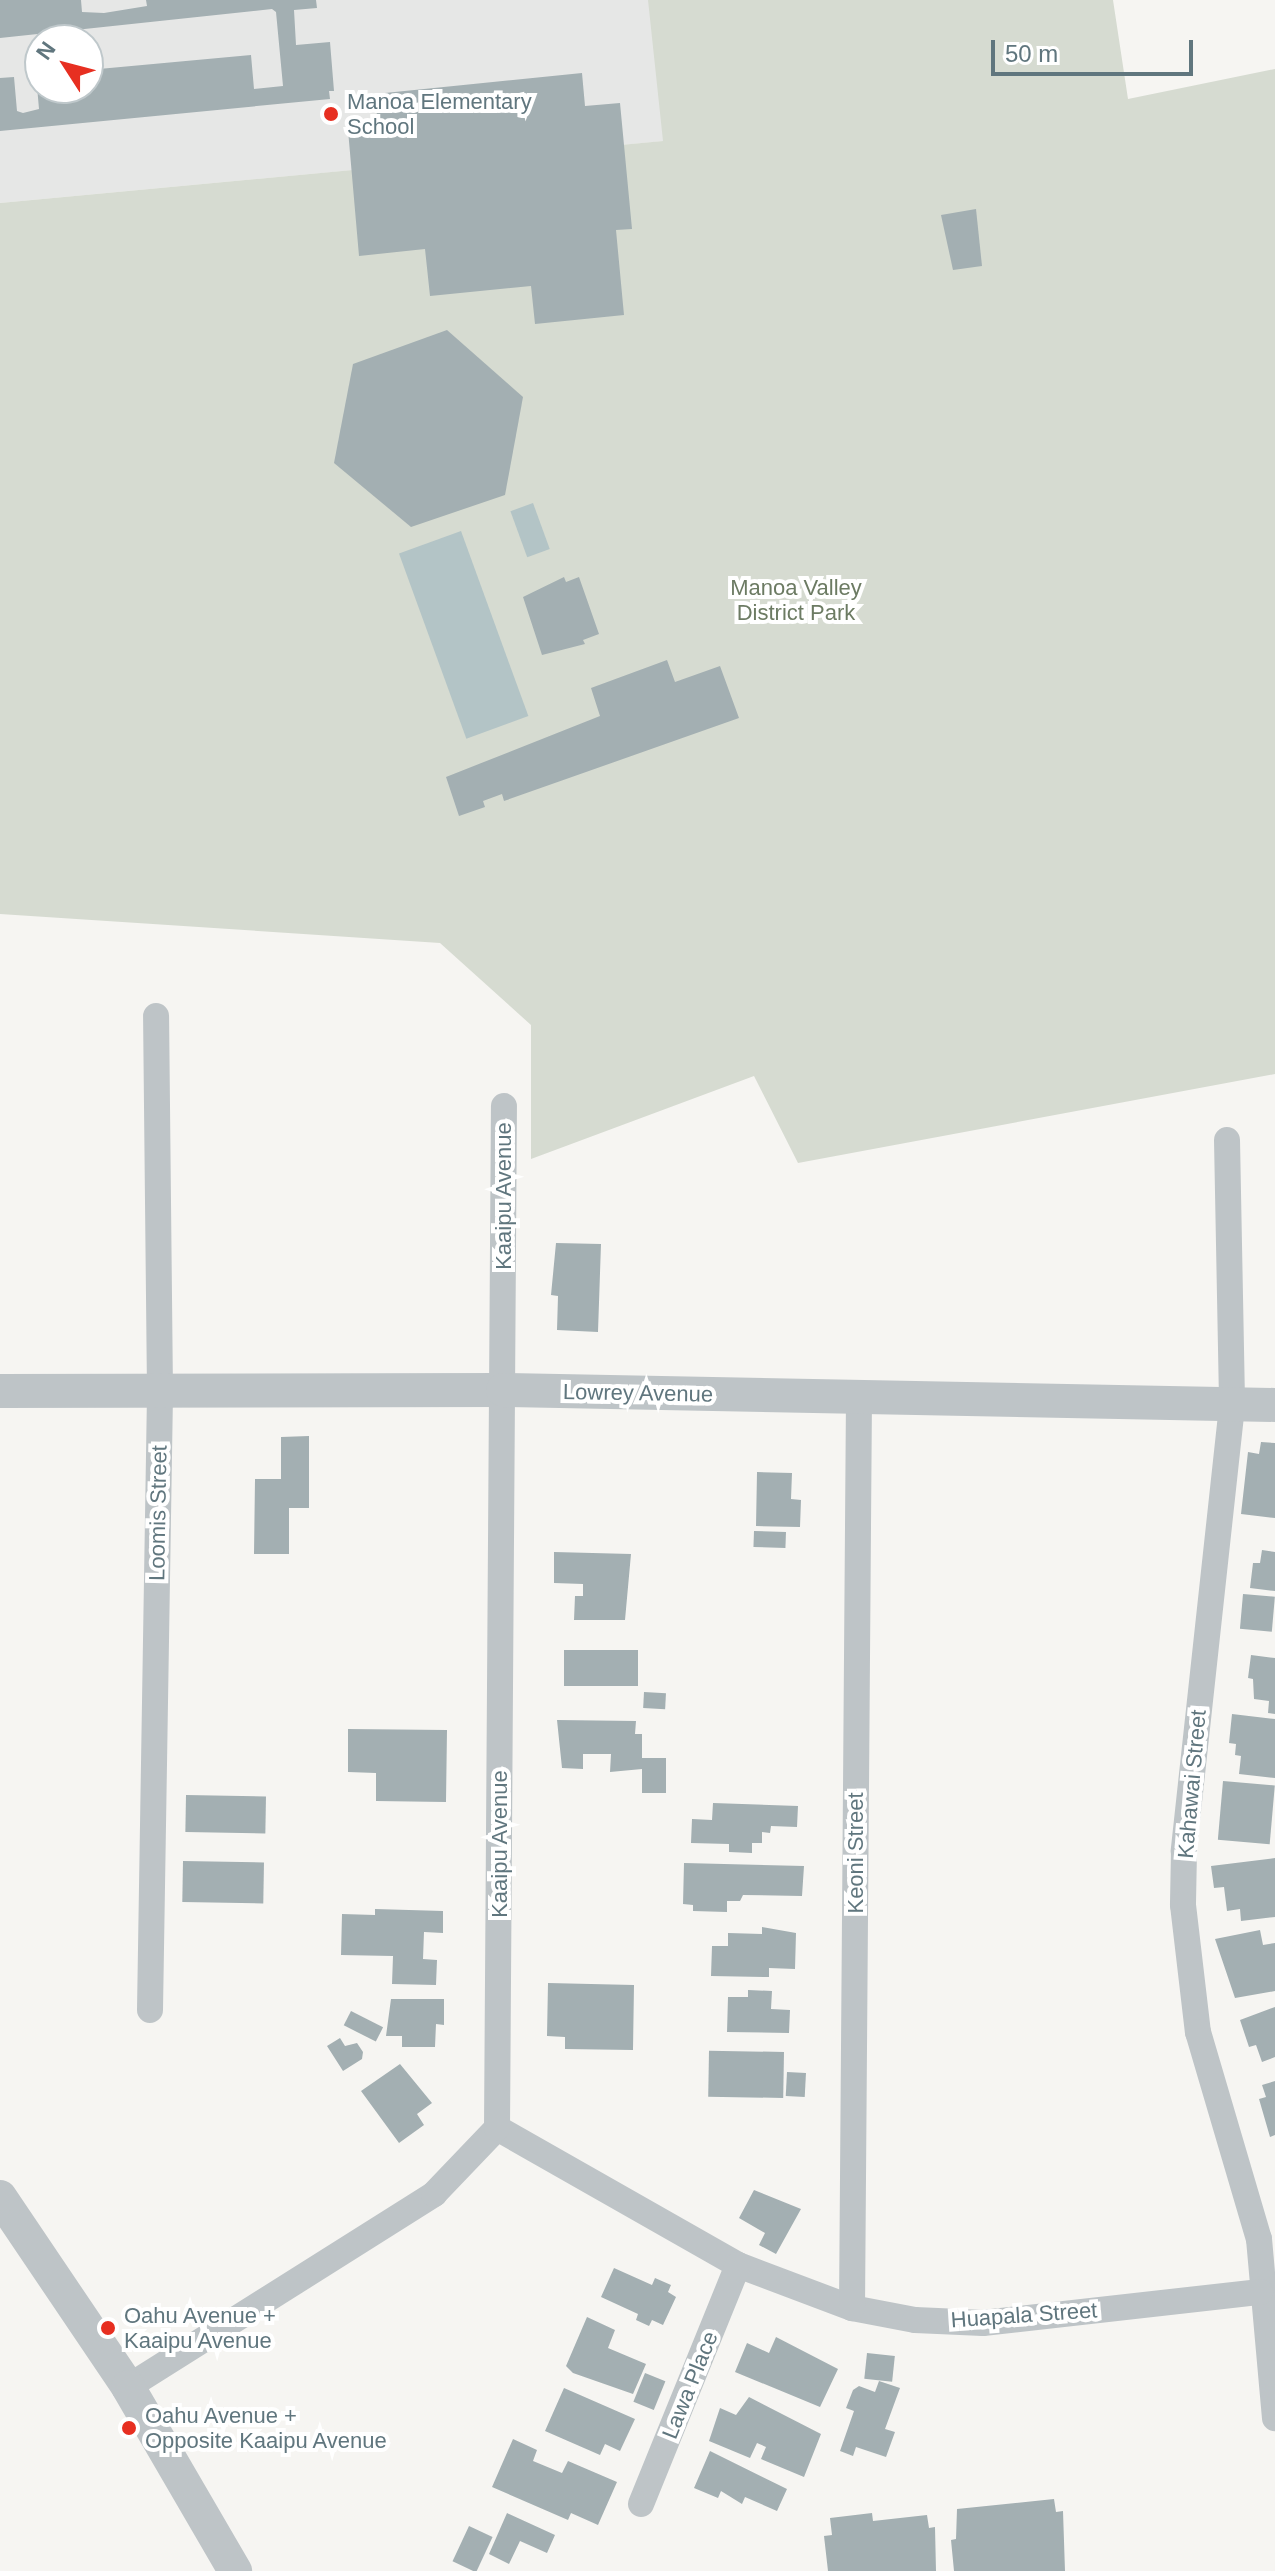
<!DOCTYPE html>
<style>
body{margin:0}
#map{position:relative;width:1275px;height:2571px;overflow:hidden;background:#f6f5f2;font-family:Helvetica,sans-serif}
div>[style]{position:absolute}
.built>*{inset:0;background:#e6e7e6}
.green>*{inset:0;background:#d6dbd1}
.water>*{inset:0;background:#b3c4c6;transform-origin:0 0}
.building>*{inset:0;background:#a3afb2;transform-origin:0 0}
.minor>*{height:26px;margin:-13px;padding:0 13px;transform-origin:13px;border-radius:13px;background:#bec4c7}
.tertiary>*{height:34px;margin:-17px;padding:0 17px;transform-origin:17px;border-radius:17px;background:#bec4c7}
.dots>*{width:22px;height:22px;translate:-50% -50%;box-sizing:border-box;border:4px solid #fff;border-radius:50%}
span{translate:-50% -50%;white-space:nowrap;text-align:center;line-height:1.15;-webkit-text-stroke:8px #fff;paint-order:stroke}
.poi-label{font-size:22px;color:#60767e}
.left{translate:0 -50%;text-align:left}
.park-label{font-size:22px;color:#6c7b63}
.street-label{font-size:22px;color:#60767e}
.north{position:absolute;left:24px;top:24px;width:80px;height:80px;box-sizing:border-box;background:#fff;border:2px solid #bfc8cb;border-radius:50%;rotate:306deg;font-size:22px;font-weight:700;line-height:32px;text-align:center;color:#60767e}
.north::after{content:'';display:block;margin:auto;width:28px;height:36px;background:#e72f21;clip-path:polygon(50% 0,100% 100%,50% 72%,0 100%)}
.scale{position:absolute;left:991px;top:40px;width:202px;height:36px;box-sizing:border-box;border:4px solid #60767e;border-top:0;padding-left:10px;font-size:24px;line-height:28px;white-space:nowrap;color:#60767e;-webkit-text-stroke:6px #fff;paint-order:stroke}
</style>
<div id="map">
<div class="built">
<i style="clip-path:polygon(evenodd,0 0,649px 0,664px 141px,0 203px,0 0,40px 40px,88px 40px,88px 88px,40px 88px,40px 40px)"></i>
</div>
<div class="green">
<i style="clip-path:polygon(648px 0,1113px 0,1128px 99px,1275px 69px,1275px 1074px,798px 1163px,754px 1076px,531px 1159px,531px 1025px,440px 943px,0 914px,0 203px,663px 141px)"></i>
</div>
<div class="water">
<i style="left:533px;top:503px;width:49px;height:24px;rotate:70deg"></i>
<i style="left:461px;top:531px;width:197px;height:66px;rotate:70deg"></i>
</div>
<div class="building">
<i style="clip-path:polygon(0 0,81px 0,82px 12px,104px 13px,147px 6px,146px 0,316px 0,317px 8px,294px 10px,296px 45px,330px 42px,334px 91px,329px 91px,330px 99px,0 131px,0 78px,14px 77px,17px 111px,23px 113px,39px 109px,36px 75px,40px 75px,40px 88px,88px 88px,88px 70px,251px 55px,254px 89px,283px 86px,276px 12px,272px 9px,0 38px)"></i>
<i style="clip-path:polygon(582px 73px,585px 106px,620px 103px,632px 229px,616px 230px,624px 315px,535px 324px,531px 286px,430px 296px,425px 249px,359px 256px,348px 130px,378px 127px,375px 94px)"></i>
<i style="clip-path:polygon(976px 209px,982px 266px,953px 270px,941px 215px)"></i>
<i style="clip-path:polygon(447px 330px,523px 397px,505px 495px,411px 527px,334px 463px,353px 364px)"></i>
<i style="clip-path:polygon(564px 577px,566px 582px,579px 577px,599px 634px,583px 640px,585px 644px,542px 655px,523px 597px)"></i>
<i style="clip-path:polygon(667px 660px,675px 682px,720px 666px,739px 718px,504px 801px,502px 794px,483px 801px,485px 807px,459px 816px,446px 777px,600px 716px,591px 688px)"></i>
<i style="clip-path:polygon(556px 1243px,601px 1244px,598px 1332px,557px 1330px,558px 1296px,551px 1295px)"></i>
<i style="clip-path:polygon(309px 1436px,309px 1508px,289px 1508px,289px 1554px,254px 1554px,255px 1479px,281px 1479px,281px 1437px)"></i>
<i style="clip-path:polygon(1261px 1442px,1275px 1443px,1275px 1518px,1241px 1514px,1248px 1452px,1259px 1454px)"></i>
<i style="clip-path:polygon(757px 1472px,792px 1473px,791px 1499px,801px 1500px,800px 1527px,756px 1526px)"></i>
<i style="left:754px;top:1531px;width:32px;height:16px;rotate:2deg"></i>
<i style="clip-path:polygon(1262px 1550px,1275px 1552px,1275px 1591px,1250px 1588px,1253px 1563px,1260px 1563px)"></i>
<i style="clip-path:polygon(554px 1552px,631px 1554px,625px 1620px,574px 1620px,575px 1596px,583px 1596px,583px 1584px,554px 1583px)"></i>
<i style="left:1243px;top:1594px;width:32px;height:35px;rotate:5deg"></i>
<i style="left:564px;top:1650px;width:74px;height:36px"></i>
<i style="clip-path:polygon(1251px 1655px,1275px 1658px,1275px 1714px,1268px 1713px,1269px 1701px,1254px 1699px,1253px 1679px,1248px 1678px)"></i>
<i style="left:644px;top:1692px;width:22px;height:16px;rotate:3deg"></i>
<i style="clip-path:polygon(1232px 1714px,1275px 1719px,1275px 1778px,1239px 1774px,1241px 1756px,1235px 1755px,1236px 1744px,1229px 1743px)"></i>
<i style="clip-path:polygon(557px 1720px,636px 1721px,635px 1734px,642px 1734px,642px 1758px,666px 1758px,666px 1793px,642px 1793px,642px 1769px,610px 1772px,611px 1754px,583px 1754px,583px 1769px,562px 1768px)"></i>
<i style="clip-path:polygon(348px 1729px,447px 1730px,446px 1802px,376px 1801px,376px 1773px,348px 1772px)"></i>
<i style="left:1223px;top:1781px;width:52px;height:59px;rotate:5deg"></i>
<i style="left:186px;top:1795px;width:80px;height:37px;rotate:1deg"></i>
<i style="clip-path:polygon(713px 1803px,798px 1806px,797px 1827px,771px 1826px,770px 1833px,762px 1832px,762px 1843px,752px 1843px,752px 1853px,729px 1852px,729px 1844px,691px 1843px,692px 1819px,712px 1820px)"></i>
<i style="clip-path:polygon(1275px 1858px,1275px 1917px,1241px 1921px,1240px 1909px,1227px 1911px,1224px 1887px,1214px 1888px,1211px 1866px)"></i>
<i style="left:183px;top:1861px;width:81px;height:41px;rotate:1deg"></i>
<i style="clip-path:polygon(684px 1863px,804px 1866px,802px 1896px,743px 1895px,740px 1901px,727px 1901px,727px 1912px,693px 1911px,693px 1905px,683px 1904px)"></i>
<i style="clip-path:polygon(375px 1909px,443px 1911px,443px 1933px,424px 1932px,423px 1959px,437px 1960px,436px 1985px,392px 1984px,393px 1956px,341px 1955px,342px 1914px,375px 1915px)"></i>
<i style="clip-path:polygon(762px 1927px,796px 1933px,795px 1969px,769px 1968px,769px 1977px,711px 1976px,712px 1946px,728px 1946px,728px 1933px,762px 1934px)"></i>
<i style="clip-path:polygon(1260px 1930px,1263px 1945px,1275px 1943px,1275px 1991px,1235px 1998px,1215px 1939px)"></i>
<i style="clip-path:polygon(548px 1983px,634px 1985px,633px 2050px,565px 2049px,565px 2037px,547px 2036px)"></i>
<i style="clip-path:polygon(748px 1990px,772px 1991px,771px 2009px,790px 2010px,789px 2033px,727px 2032px,728px 1997px,748px 1997px)"></i>
<i style="clip-path:polygon(391px 1999px,444px 1999px,444px 2025px,436px 2024px,435px 2047px,402px 2047px,402px 2036px,386px 2036px)"></i>
<i style="clip-path:polygon(1275px 2007px,1275px 2057px,1262px 2062px,1256px 2045px,1249px 2047px,1240px 2020px)"></i>
<i style="left:351px;top:2011px;width:36px;height:16px;rotate:27deg"></i>
<i style="clip-path:polygon(340px 2038px,345px 2046px,357px 2043px,363px 2052px,362px 2059px,343px 2071px,327px 2046px)"></i>
<i style="left:784px;top:2052px;width:46px;height:75px;rotate:91deg"></i>
<i style="clip-path:polygon(400px 2064px,432px 2103px,417px 2114px,424px 2125px,399px 2143px,361px 2091px)"></i>
<i style="left:787px;top:2072px;width:19px;height:24px;rotate:3deg"></i>
<i style="clip-path:polygon(1275px 2081px,1275px 2135px,1270px 2137px,1259px 2099px,1266px 2097px,1262px 2085px)"></i>
<i style="clip-path:polygon(754px 2190px,801px 2209px,776px 2254px,759px 2245px,765px 2233px,739px 2218px)"></i>
<i style="clip-path:polygon(614px 2268px,652px 2285px,655px 2278px,671px 2285px,668px 2292px,676px 2297px,663px 2325px,652px 2320px,649px 2326px,636px 2320px,638px 2314px,601px 2297px)"></i>
<i style="clip-path:polygon(587px 2317px,615px 2330px,608px 2348px,646px 2364px,633px 2394px,573px 2373px,566px 2366px)"></i>
<i style="clip-path:polygon(776px 2337px,838px 2369px,820px 2407px,735px 2372px,747px 2343px,769px 2353px)"></i>
<i style="left:867px;top:2353px;width:28px;height:26px;rotate:6deg"></i>
<i style="left:645px;top:2373px;width:22px;height:31px;rotate:22deg"></i>
<i style="clip-path:polygon(879px 2381px,900px 2388px,885px 2429px,895px 2432px,886px 2457px,856px 2447px,853px 2456px,840px 2451px,854px 2411px,846px 2408px,853px 2390px,859px 2386px,875px 2392px)"></i>
<i style="clip-path:polygon(564px 2388px,635px 2419px,620px 2451px,605px 2444px,600px 2455px,545px 2431px)"></i>
<i style="clip-path:polygon(749px 2397px,821px 2434px,804px 2477px,761px 2459px,766px 2447px,757px 2443px,750px 2458px,709px 2441px,720px 2408px,736px 2415px)"></i>
<i style="clip-path:polygon(513px 2439px,537px 2450px,533px 2461px,562px 2473px,568px 2461px,617px 2482px,598px 2525px,571px 2513px,568px 2520px,492px 2487px)"></i>
<i style="clip-path:polygon(710px 2451px,787px 2489px,777px 2511px,745px 2497px,742px 2504px,721px 2491px,718px 2498px,694px 2488px)"></i>
<i style="clip-path:polygon(1054px 2499px,1056px 2512px,1063px 2511px,1065px 2571px,954px 2571px,951px 2540px,956px 2539px,957px 2509px)"></i>
<i style="clip-path:polygon(507px 2513px,555px 2535px,547px 2553px,520px 2541px,509px 2564px,489px 2554px)"></i>
<i style="clip-path:polygon(872px 2513px,873px 2521px,927px 2515px,929px 2528px,935px 2527px,936px 2571px,828px 2571px,824px 2536px,832px 2535px,830px 2518px)"></i>
<i style="left:469px;top:2526px;width:26px;height:39px;rotate:25deg"></i>
</div>
<div class="minor">
<i style="left:1227px;top:1140px;width:266px;rotate:88.9deg"></i>
<i style="left:1232px;top:1406px;width:448px;rotate:96.2deg"></i>
<i style="left:1184px;top:1851px;width:54px;rotate:91.1deg"></i>
<i style="left:1183px;top:1905px;width:128px;rotate:83.3deg"></i>
<i style="left:1198px;top:2032px;width:216px;rotate:73.6deg"></i>
<i style="left:1259px;top:2239px;width:180px;rotate:84.9deg"></i>
<i style="left:150px;top:2010px;width:618px;rotate:-89.07deg"></i>
<i style="left:160px;top:1392px;width:376px;rotate:-90.6deg"></i>
<i style="left:497px;top:2128px;width:277px;rotate:29.6deg"></i>
<i style="left:738px;top:2265px;width:122px;rotate:20.7deg"></i>
<i style="left:852px;top:2308px;width:64px;rotate:10.8deg"></i>
<i style="left:915px;top:2320px;width:68px;rotate:2.5deg"></i>
<i style="left:983px;top:2323px;width:279px;rotate:-6.4deg"></i>
<i style="left:852px;top:2308px;width:909px;rotate:-89.56deg"></i>
<i style="left:128px;top:2387px;width:362px;rotate:-32.2deg"></i>
<i style="left:434px;top:2194px;width:91px;rotate:-46.3deg"></i>
<i style="left:497px;top:2128px;width:1022px;rotate:-89.61deg"></i>
<i style="left:641px;top:2504px;width:258px;rotate:-67.9deg"></i>
</div>
<div class="tertiary">
<i style="left:0;top:1391px;width:503px;rotate:-0.11deg"></i>
<i style="left:503px;top:1390px;width:772px;rotate:1.11deg"></i>
<i style="left:0;top:2197px;width:229px;rotate:56deg"></i>
<i style="left:128px;top:2387px;width:213px;rotate:59.8deg"></i>
</div>
<div class="dots">
<i style="left:331px;top:114px;background:#e72f21"></i>
<i style="left:108px;top:2328px;background:#e72f21"></i>
<i style="left:129px;top:2428px;background:#e72f21"></i>
</div>
<div class="poi-label">
<span class="left" style="left:347px;top:114px">Manoa Elementary<br>School</span>
<span class="left" style="left:124px;top:2328px">Oahu Avenue +<br>Kaaipu Avenue</span>
<span class="left" style="left:145px;top:2428px">Oahu Avenue +<br>Opposite Kaaipu Avenue</span>
</div>
<div class="park-label">
<span style="left:796px;top:600px">Manoa Valley<br>District Park</span>
</div>
<div class="street-label">
<span style="left:504px;top:1196px;rotate:-90deg">Kaaipu Avenue</span>
<span style="left:638px;top:1393px;rotate:1deg">Lowrey Avenue</span>
<span style="left:158px;top:1513px;rotate:-89deg">Loomis Street</span>
<span style="left:1192px;top:1784px;rotate:-85deg">Kahawai Street</span>
<span style="left:500px;top:1844px;rotate:-90deg">Kaaipu Avenue</span>
<span style="left:856px;top:1853px;rotate:-90deg">Keoni Street</span>
<span style="left:1024px;top:2315px;rotate:-4deg">Huapala Street</span>
<span style="left:690px;top:2385px;rotate:-68deg">Lawa Place</span>
</div>
<div class="north">N</div>
<div class="scale">50 m</div>
</div>
